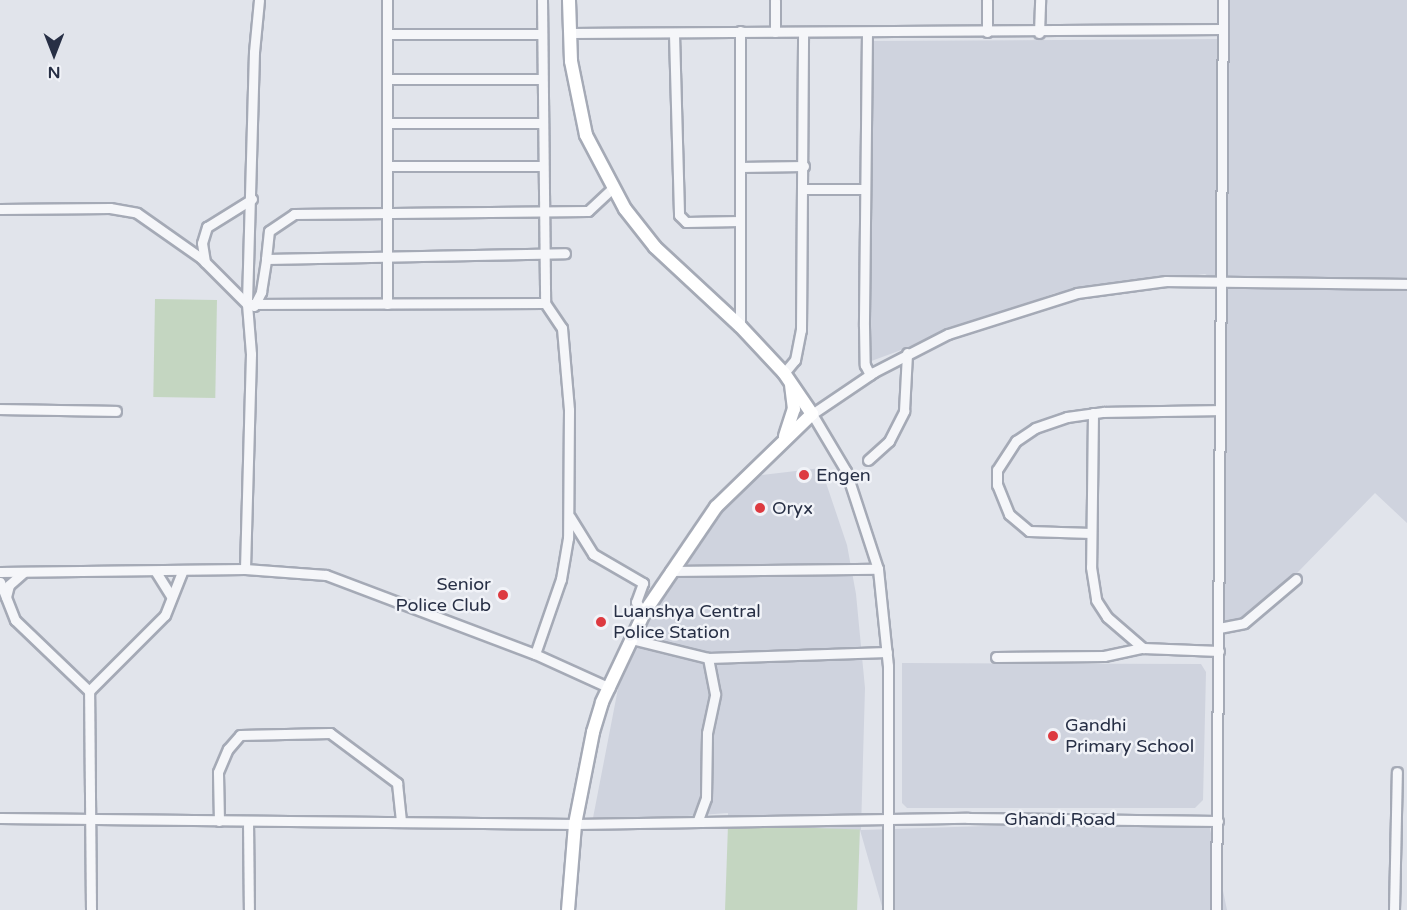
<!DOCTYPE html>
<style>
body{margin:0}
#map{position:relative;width:1407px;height:910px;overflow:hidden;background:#e1e4eb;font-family:"Varela Round",sans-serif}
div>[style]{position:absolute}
.built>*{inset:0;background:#cfd3de}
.green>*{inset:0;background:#c4d6c1;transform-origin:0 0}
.roads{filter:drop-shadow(2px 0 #a5aab6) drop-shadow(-2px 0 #a5aab6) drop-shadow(0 2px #a5aab6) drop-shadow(0 -2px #a5aab6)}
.minor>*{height:9px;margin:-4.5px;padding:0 4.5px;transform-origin:4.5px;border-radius:4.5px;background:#f5f6f9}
.major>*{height:12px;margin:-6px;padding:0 6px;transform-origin:6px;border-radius:6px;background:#fff}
.dots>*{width:16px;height:16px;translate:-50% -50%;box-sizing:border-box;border:3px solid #f1f3f8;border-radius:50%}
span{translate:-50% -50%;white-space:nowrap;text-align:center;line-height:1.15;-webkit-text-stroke:5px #f1f3f8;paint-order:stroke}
.poi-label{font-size:18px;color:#272f45}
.left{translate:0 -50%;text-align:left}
.right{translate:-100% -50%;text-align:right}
.street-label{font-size:18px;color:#272f45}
.north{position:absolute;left:24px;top:24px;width:60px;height:60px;-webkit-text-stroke:4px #f1f3f8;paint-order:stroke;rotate:180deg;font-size:16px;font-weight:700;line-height:24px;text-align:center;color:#272f45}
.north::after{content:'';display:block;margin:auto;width:21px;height:27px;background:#272f45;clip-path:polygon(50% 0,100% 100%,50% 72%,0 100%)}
</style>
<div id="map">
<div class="built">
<i style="clip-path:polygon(1227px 0,1407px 0,1407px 523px,1375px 493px,1264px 607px,1222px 634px,1226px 286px,1205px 274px,1055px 293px,866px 363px,866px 41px,1226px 39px)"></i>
<i style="clip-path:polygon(821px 468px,847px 545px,856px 594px,865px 688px,861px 830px,1208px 819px,1227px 910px,883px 910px,860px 830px,728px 825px,728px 813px,592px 823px,627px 642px,686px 548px,746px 477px)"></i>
<i style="clip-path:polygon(902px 663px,1201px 664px,1206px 672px,1203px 800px,1195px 808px,907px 808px,902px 803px)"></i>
</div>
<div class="green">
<i style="left:155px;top:299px;width:62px;height:98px;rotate:1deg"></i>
<i style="left:728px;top:825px;width:132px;height:85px;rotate:2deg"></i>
</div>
<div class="roads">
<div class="minor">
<i style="left:259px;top:0;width:52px;rotate:95.5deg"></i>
<i style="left:254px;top:52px;width:252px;rotate:91.6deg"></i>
<i style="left:247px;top:304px;width:298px;rotate:-0.2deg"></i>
<i style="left:545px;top:303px;width:30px;rotate:56deg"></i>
<i style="left:562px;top:328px;width:82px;rotate:85.1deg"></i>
<i style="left:569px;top:410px;width:128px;rotate:90.4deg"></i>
<i style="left:568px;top:538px;width:42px;rotate:99.7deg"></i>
<i style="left:561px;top:579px;width:79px;rotate:109.1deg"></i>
<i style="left:387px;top:0;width:304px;rotate:90deg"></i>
<i style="left:542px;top:0;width:303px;rotate:89.4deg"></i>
<i style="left:740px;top:31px;width:295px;rotate:90deg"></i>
<i style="left:775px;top:32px;width:32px;rotate:-90deg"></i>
<i style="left:867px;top:32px;width:294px;rotate:90.6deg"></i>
<i style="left:864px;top:326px;width:39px;rotate:89deg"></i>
<i style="left:865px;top:365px;width:11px;rotate:63deg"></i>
<i style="left:987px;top:32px;width:32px;rotate:-90deg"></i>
<i style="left:570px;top:33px;width:653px;rotate:-0.35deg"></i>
<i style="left:1039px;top:33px;width:33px;rotate:-88deg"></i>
<i style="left:387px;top:34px;width:155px"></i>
<i style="left:674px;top:34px;width:181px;rotate:88.4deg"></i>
<i style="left:679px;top:215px;width:10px;rotate:45deg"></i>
<i style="left:686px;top:222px;width:54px;rotate:-1.1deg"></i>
<i style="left:388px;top:79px;width:154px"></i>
<i style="left:390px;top:123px;width:152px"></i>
<i style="left:388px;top:166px;width:154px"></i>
<i style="left:740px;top:167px;width:64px;rotate:-0.9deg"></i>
<i style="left:804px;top:189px;width:60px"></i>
<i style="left:0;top:209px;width:110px;rotate:-0.5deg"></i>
<i style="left:110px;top:208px;width:27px;rotate:10deg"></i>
<i style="left:137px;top:213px;width:78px;rotate:35.1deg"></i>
<i style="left:201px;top:258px;width:65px;rotate:45deg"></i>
<i style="left:247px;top:304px;width:50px;rotate:85.4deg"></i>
<i style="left:251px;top:354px;width:215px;rotate:91.6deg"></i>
<i style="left:266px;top:259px;width:28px;rotate:-84deg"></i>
<i style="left:269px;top:231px;width:30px;rotate:-34deg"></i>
<i style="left:294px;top:214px;width:294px;rotate:-0.6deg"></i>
<i style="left:588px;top:211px;width:34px;rotate:-43deg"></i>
<i style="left:205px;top:262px;width:19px;rotate:-99deg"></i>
<i style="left:202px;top:243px;width:17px;rotate:-73deg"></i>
<i style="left:207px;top:227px;width:53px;rotate:-31.9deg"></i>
<i style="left:254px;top:306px;width:16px;rotate:-63deg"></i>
<i style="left:261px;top:292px;width:33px;rotate:-81deg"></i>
<i style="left:266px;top:259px;width:299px;rotate:-1.1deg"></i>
<i style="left:784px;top:373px;width:17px;rotate:-50deg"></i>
<i style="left:795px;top:360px;width:31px;rotate:-79deg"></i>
<i style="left:801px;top:330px;width:298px;rotate:-89.6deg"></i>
<i style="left:0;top:409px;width:116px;rotate:1deg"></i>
<i style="left:1093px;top:413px;width:154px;rotate:90.7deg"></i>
<i style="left:1091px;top:567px;width:33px;rotate:81deg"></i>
<i style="left:1096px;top:600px;width:20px;rotate:57deg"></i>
<i style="left:1107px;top:617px;width:48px;rotate:40.7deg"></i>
<i style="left:1143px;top:648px;width:76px;rotate:2.3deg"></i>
<i style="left:868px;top:460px;width:28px;rotate:-42deg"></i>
<i style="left:889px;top:441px;width:34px;rotate:-63deg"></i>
<i style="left:904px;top:411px;width:58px;rotate:-87deg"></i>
<i style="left:570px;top:517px;width:44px;rotate:58.1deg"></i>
<i style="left:593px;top:554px;width:58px;rotate:30.1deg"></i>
<i style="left:643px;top:583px;width:20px;rotate:110deg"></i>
<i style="left:636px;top:602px;width:14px;rotate:54deg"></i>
<i style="left:1091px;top:533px;width:62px;rotate:-178.2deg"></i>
<i style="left:1029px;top:531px;width:26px;rotate:-140deg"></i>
<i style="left:1009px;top:514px;width:31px;rotate:-112deg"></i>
<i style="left:997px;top:485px;width:15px;rotate:-90deg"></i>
<i style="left:997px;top:470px;width:35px;rotate:-57deg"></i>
<i style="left:1016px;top:441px;width:23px;rotate:-34deg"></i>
<i style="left:1035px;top:428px;width:34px;rotate:-19deg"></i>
<i style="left:1067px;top:417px;width:37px;rotate:-8deg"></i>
<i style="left:1104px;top:412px;width:116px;rotate:-1deg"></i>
<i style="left:670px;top:571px;width:208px;rotate:-0.6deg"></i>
<i style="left:0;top:572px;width:245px;rotate:-0.7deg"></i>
<i style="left:245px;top:569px;width:81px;rotate:4.2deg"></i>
<i style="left:326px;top:575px;width:223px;rotate:20.7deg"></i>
<i style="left:535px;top:654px;width:82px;rotate:24.4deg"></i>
<i style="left:156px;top:572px;width:28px;rotate:58deg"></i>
<i style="left:0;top:582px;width:41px;rotate:68.5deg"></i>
<i style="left:15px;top:620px;width:103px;rotate:43.8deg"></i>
<i style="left:6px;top:597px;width:12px;rotate:-76deg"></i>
<i style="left:9px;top:585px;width:20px;rotate:-41deg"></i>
<i style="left:1219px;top:628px;width:25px;rotate:-11deg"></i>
<i style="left:1244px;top:623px;width:68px;rotate:-40.2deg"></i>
<i style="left:631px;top:639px;width:79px;rotate:13.9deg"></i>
<i style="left:708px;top:658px;width:179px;rotate:-1.9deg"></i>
<i style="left:996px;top:657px;width:108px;rotate:-0.5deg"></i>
<i style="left:1104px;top:656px;width:40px;rotate:-12deg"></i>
<i style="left:0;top:818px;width:575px;rotate:0.6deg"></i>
<i style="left:575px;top:824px;width:393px;rotate:-0.9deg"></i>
<i style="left:968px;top:818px;width:250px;rotate:0.7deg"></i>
<i style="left:698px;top:820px;width:23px;rotate:-70deg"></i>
<i style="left:706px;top:798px;width:65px;rotate:-89.1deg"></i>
<i style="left:707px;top:733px;width:40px;rotate:-78deg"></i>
<i style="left:715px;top:694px;width:37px;rotate:-101deg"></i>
<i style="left:219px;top:821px;width:49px;rotate:-91.2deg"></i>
<i style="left:218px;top:772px;width:25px;rotate:-67deg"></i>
<i style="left:228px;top:749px;width:18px;rotate:-49deg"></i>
<i style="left:240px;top:735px;width:90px;rotate:-1.3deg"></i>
<i style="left:330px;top:733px;width:84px;rotate:36.7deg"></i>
<i style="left:397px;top:783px;width:37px;rotate:84deg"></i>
<i style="left:248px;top:821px;width:89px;rotate:89.4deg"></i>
<i style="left:91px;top:910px;width:219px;rotate:-90.5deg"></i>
<i style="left:89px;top:691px;width:107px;rotate:-45deg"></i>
<i style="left:165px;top:615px;width:46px;rotate:-68.4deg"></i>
<i style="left:888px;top:910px;width:244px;rotate:-90deg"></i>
<i style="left:888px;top:666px;width:98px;rotate:-95.9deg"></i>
<i style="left:878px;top:569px;width:103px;rotate:-108.1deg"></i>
<i style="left:846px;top:471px;width:66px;rotate:-120.8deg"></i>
<i style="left:812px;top:414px;width:75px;rotate:-34.1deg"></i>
<i style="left:874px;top:372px;width:83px;rotate:-27.2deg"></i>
<i style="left:948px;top:334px;width:135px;rotate:-17.6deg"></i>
<i style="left:1077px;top:293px;width:90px;rotate:-7.7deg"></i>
<i style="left:1166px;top:281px;width:241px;rotate:0.7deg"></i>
<i style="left:1216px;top:910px;width:910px;rotate:-89.56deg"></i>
<i style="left:1394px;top:910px;width:138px;rotate:-88.8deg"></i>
</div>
<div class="major">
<i style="left:785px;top:436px;width:28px;rotate:-72deg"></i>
<i style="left:794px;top:409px;width:23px;rotate:-97deg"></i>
<i style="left:568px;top:910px;width:86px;rotate:-85.3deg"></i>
<i style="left:575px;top:824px;width:94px;rotate:-78.9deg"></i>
<i style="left:593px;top:732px;width:31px;rotate:-73deg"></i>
<i style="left:602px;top:702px;width:98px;rotate:-64.7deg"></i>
<i style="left:644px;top:613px;width:128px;rotate:-55.8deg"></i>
<i style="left:716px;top:507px;width:134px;rotate:-44.1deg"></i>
<i style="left:812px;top:414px;width:50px;rotate:-124.3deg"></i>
<i style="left:784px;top:373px;width:64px;rotate:-133.1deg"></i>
<i style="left:740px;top:326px;width:116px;rotate:-137.1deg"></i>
<i style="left:655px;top:247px;width:48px;rotate:-128.3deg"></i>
<i style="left:625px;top:209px;width:84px;rotate:-117.8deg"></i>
<i style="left:586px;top:135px;width:76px;rotate:-101.5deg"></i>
<i style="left:571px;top:61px;width:61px;rotate:-91.9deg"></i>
</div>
</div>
<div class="dots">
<i style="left:804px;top:475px;background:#dd3a40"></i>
<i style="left:760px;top:508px;background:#dd3a40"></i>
<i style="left:503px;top:595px;background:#dd3a40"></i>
<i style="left:601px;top:622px;background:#dd3a40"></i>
<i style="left:1053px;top:736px;background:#dd3a40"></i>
</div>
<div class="poi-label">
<span class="left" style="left:816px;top:475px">Engen</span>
<span class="left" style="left:772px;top:508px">Oryx</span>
<span class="right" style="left:491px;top:595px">Senior<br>Police Club</span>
<span class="left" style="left:613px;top:622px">Luanshya Central<br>Police Station</span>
<span class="left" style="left:1065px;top:736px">Gandhi<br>Primary School</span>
</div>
<div class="street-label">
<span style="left:1060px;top:819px">Ghandi Road</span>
</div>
<div class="north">N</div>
</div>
